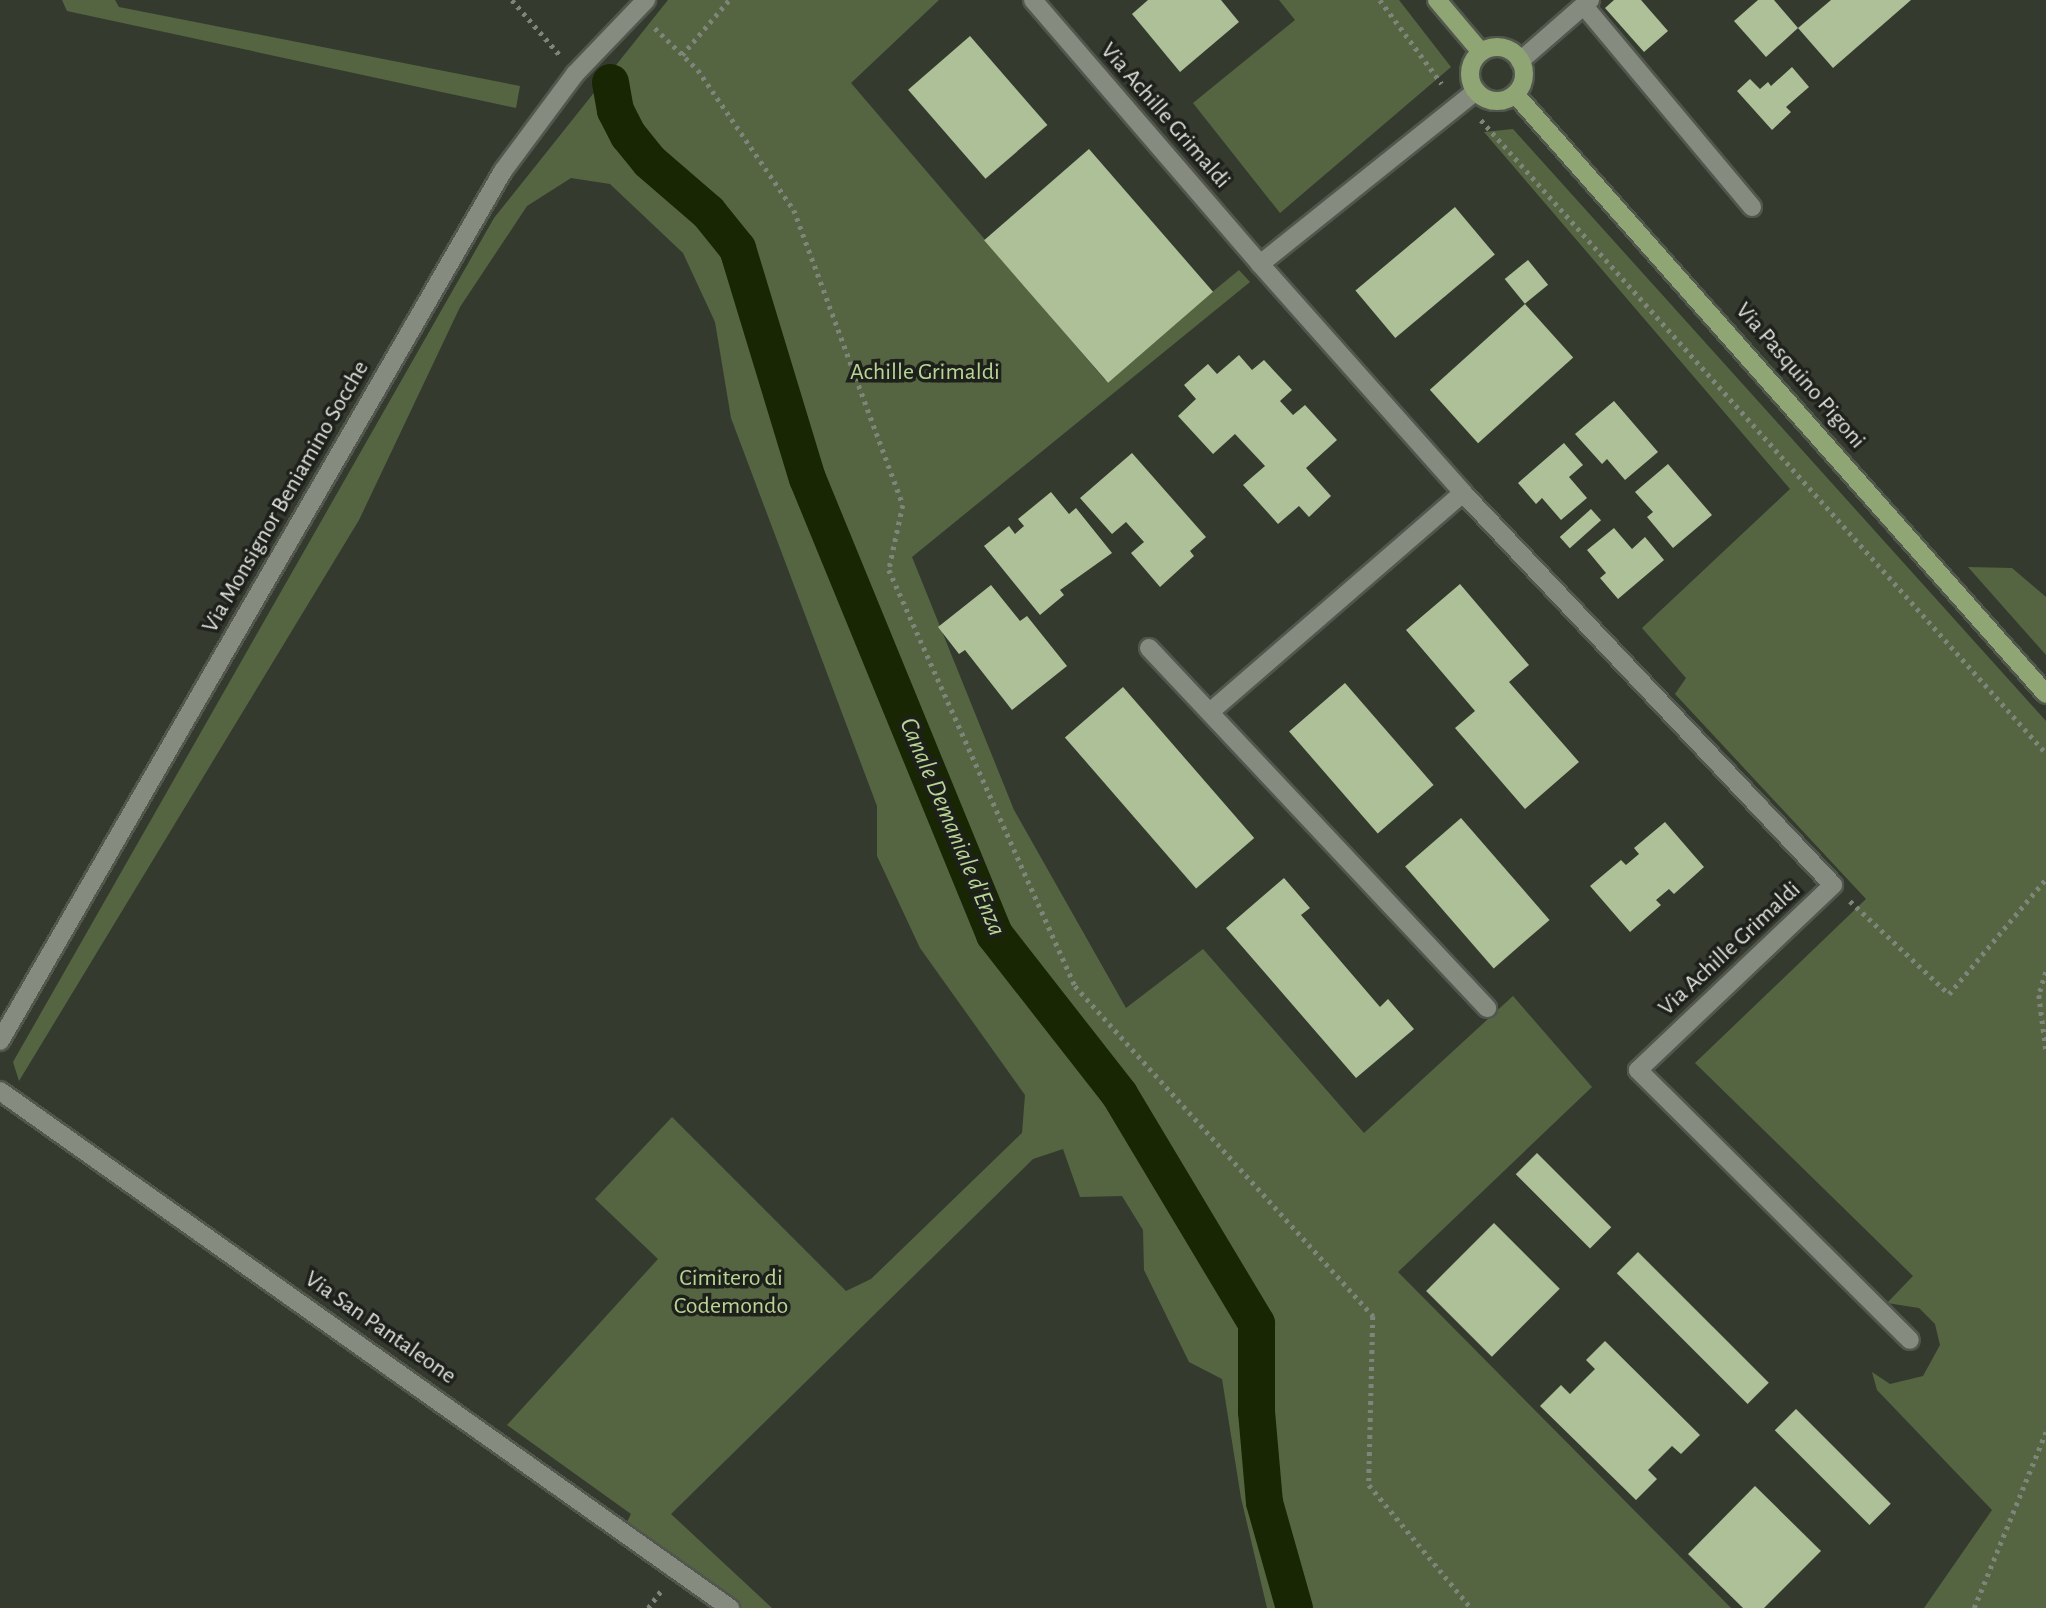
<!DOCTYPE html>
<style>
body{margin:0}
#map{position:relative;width:2046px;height:1608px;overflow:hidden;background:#353a2f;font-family:"Alegreya Sans",sans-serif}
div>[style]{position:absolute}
.green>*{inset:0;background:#556542}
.canal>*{height:37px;margin:-18.5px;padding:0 18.5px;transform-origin:18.5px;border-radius:18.5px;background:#182603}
.building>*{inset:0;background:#adc097;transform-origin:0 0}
.path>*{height:4.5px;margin-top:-2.25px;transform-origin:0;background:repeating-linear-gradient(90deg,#80857c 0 3.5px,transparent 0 8.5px)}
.roads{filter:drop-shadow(2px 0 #52574e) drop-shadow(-2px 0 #52574e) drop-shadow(0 2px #52574e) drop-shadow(0 -2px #52574e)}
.minor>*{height:18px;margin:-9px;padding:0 9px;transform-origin:9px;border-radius:9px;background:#858b7f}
.major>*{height:18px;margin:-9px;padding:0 9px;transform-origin:9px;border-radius:9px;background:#8fa574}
.major>.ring{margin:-9px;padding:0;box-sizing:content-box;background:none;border:18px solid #8fa574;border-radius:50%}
span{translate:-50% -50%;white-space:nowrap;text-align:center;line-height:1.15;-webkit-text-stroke:7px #1e201b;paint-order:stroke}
.street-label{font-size:24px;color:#dde1da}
.park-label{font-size:24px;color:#b8d595}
.water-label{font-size:26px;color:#b8d595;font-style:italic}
</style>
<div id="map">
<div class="green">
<i style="clip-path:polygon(62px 0,115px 0,119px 7px,520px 86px,516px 108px,67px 11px)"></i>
<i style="clip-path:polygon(668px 0,939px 0,851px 83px,1105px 380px,1239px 270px,1250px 282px,912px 557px,1014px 810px,1126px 1008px,1203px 949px,1364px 1133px,1513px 996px,1592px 1087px,1398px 1272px,1731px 1608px,1267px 1608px,1241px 1498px,1222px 1379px,1189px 1362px,1144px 1270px,1143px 1230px,1122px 1196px,1080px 1197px,1063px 1149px,1033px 1159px,671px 1514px,772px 1608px,730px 1608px,623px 1530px,631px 1514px,507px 1425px,658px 1259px,595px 1199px,672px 1117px,846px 1291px,871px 1279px,1022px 1133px,1025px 1095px,920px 948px,877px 856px,877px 806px,731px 418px,715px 322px,683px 253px,610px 184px,571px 178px,527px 206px,460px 307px,359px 520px,19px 1081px,13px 1062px,494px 218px)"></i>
<i style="clip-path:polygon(1279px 0,1399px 0,1451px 67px,1280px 213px,1193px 103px,1295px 20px)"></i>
<i style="clip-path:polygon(1513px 129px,2046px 721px,2046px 1608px,1924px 1608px,1992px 1510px,1877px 1390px,1872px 1372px,1890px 1384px,1923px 1376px,1940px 1345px,1935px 1324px,1919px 1308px,1887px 1303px,1913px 1276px,1695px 1063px,1866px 899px,1675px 694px,1686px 678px,1642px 628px,1790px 489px,1484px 132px)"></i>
<i style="clip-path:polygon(1968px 567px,2012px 568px,2046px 597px,2046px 655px)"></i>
</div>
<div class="canal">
<i style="left:610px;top:82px;width:28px;rotate:80deg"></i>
<i style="left:615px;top:110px;width:28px;rotate:63deg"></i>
<i style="left:628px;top:135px;width:33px;rotate:51deg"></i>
<i style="left:649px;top:161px;width:78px;rotate:40.8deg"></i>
<i style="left:708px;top:212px;width:46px;rotate:51.1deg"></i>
<i style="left:737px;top:248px;width:240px;rotate:73.1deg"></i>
<i style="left:807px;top:478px;width:493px;rotate:67.7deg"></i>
<i style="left:994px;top:934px;width:203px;rotate:52deg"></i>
<i style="left:1119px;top:1094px;width:267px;rotate:59.1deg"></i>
<i style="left:1256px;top:1323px;width:88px;rotate:90deg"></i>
<i style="left:1256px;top:1411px;width:91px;rotate:85deg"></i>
<i style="left:1264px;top:1502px;width:110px;rotate:74.2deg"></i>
</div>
<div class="building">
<i style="clip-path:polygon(1148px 0,1221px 0,1239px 22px,1180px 72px,1132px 14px)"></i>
<i style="clip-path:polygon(1614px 0,1641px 0,1668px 31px,1644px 52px,1605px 8px)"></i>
<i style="clip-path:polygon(1758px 0,1774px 0,1798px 28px,1766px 57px,1734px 21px)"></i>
<i style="clip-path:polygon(1831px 0,1911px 0,1833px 68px,1798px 28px)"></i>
<i style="left:970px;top:36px;width:118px;height:82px;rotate:49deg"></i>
<i style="clip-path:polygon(1792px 67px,1809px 87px,1786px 107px,1791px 112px,1772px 130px,1737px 91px,1750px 79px,1760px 89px,1768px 82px,1771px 86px)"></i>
<i style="left:1089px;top:149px;width:189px;height:139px;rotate:49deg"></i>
<i style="left:1455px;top:207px;width:62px;height:130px;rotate:50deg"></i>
<i style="left:1528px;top:260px;width:32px;height:30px;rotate:51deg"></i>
<i style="left:1525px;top:304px;width:72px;height:128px;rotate:48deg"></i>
<i style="clip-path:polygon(1239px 355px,1252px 370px,1264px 360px,1292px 390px,1280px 401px,1293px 415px,1305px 405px,1337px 440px,1306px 468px,1331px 496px,1309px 517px,1299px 506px,1278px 524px,1243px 485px,1265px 466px,1235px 434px,1213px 454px,1178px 416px,1196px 399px,1184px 385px,1208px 364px,1217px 374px)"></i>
<i style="clip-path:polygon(1614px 401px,1658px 452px,1625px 480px,1607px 459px,1602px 464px,1575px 434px)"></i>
<i style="clip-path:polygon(1564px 443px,1583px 465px,1569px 477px,1587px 498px,1561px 520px,1542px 498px,1536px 504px,1518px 483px)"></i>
<i style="clip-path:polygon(1132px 453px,1206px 537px,1190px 551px,1194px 556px,1160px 587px,1131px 553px,1144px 542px,1126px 522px,1112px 534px,1080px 498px)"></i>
<i style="clip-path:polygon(1668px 464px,1712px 515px,1673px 548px,1647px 517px,1653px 512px,1635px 492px)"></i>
<i style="clip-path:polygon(1051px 492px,1069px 514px,1076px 508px,1112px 553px,1060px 590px,1064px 595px,1040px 615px,984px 546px,1009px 526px,1015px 534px,1024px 526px,1018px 519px)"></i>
<i style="left:1591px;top:509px;width:15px;height:42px;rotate:48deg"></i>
<i style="clip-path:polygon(1614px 528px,1632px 549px,1645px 537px,1664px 560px,1618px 599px,1600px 578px,1606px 573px,1587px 550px)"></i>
<i style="clip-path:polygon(1460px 584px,1529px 665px,1509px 682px,1579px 762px,1525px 809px,1455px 728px,1475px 711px,1406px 630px)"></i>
<i style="clip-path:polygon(991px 585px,1020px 621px,1027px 616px,1067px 666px,1012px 710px,965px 650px,959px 654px,938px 627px)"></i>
<i style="left:1345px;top:683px;width:135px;height:74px;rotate:49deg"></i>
<i style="left:1123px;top:687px;width:200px;height:77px;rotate:49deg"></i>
<i style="left:1461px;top:818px;width:135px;height:74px;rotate:49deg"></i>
<i style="clip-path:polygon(1665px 822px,1704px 867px,1674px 894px,1669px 889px,1656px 900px,1661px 905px,1630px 932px,1590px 886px,1621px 860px,1626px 865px,1639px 854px,1634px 848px)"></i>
<i style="clip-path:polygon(1284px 878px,1310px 908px,1301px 915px,1368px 993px,1380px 1007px,1388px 999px,1414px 1029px,1356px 1078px,1226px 928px)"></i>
<i style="left:1537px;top:1153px;width:105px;height:30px;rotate:45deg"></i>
<i style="left:1494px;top:1223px;width:93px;height:96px;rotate:45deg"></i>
<i style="left:1638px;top:1252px;width:185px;height:30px;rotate:45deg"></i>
<i style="clip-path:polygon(1605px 1341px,1700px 1435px,1681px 1454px,1672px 1446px,1648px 1470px,1657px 1479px,1636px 1500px,1540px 1406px,1561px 1385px,1570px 1394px,1595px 1369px,1586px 1360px)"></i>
<i style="left:1796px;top:1409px;width:134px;height:30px;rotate:45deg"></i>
<i style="clip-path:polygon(1755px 1486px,1821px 1551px,1764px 1608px,1743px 1608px,1688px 1554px)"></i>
</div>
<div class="path">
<i style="left:512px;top:0;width:72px;rotate:49deg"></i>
<i style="left:1380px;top:0;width:104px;rotate:53.6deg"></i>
<i style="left:655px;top:28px;width:60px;rotate:44.3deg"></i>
<i style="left:698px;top:70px;width:170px;rotate:55.6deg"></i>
<i style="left:794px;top:210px;width:314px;rotate:69.7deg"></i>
<i style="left:903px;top:505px;width:66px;rotate:102.2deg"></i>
<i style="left:889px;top:570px;width:456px;rotate:65.9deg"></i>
<i style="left:1075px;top:986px;width:445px;rotate:47.9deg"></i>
<i style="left:1373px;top:1316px;width:169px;rotate:91.4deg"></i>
<i style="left:1369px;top:1485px;width:160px;rotate:50.3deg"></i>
<i style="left:682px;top:55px;width:72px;rotate:-49.5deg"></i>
<i style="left:1481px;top:120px;width:848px;rotate:48.25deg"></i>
<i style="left:1850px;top:901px;width:136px;rotate:43.2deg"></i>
<i style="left:1949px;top:994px;width:150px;rotate:-49.9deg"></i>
<i style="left:2046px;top:972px;width:24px;rotate:107deg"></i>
<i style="left:2039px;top:995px;width:55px;rotate:82.7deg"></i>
<i style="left:648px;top:1608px;width:21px;rotate:-53deg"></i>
<i style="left:1974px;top:1608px;width:190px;rotate:-67.8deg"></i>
</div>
<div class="roads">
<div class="minor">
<i style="left:1033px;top:0;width:348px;rotate:49.3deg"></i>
<i style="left:1584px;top:6px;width:262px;rotate:50.1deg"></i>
<i style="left:1520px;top:61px;width:93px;rotate:-41.1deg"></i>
<i style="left:1476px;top:91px;width:277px;rotate:141.3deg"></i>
<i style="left:1260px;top:264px;width:306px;rotate:48.4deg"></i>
<i style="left:1463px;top:493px;width:539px;rotate:46.65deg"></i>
<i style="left:1833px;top:885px;width:269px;rotate:136.5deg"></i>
<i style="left:1638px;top:1070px;width:383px;rotate:44.8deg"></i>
<i style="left:1149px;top:648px;width:494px;rotate:46.8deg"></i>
<i style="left:1210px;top:712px;width:335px;rotate:-40.9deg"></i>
<i style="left:0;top:1041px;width:1005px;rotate:-59.97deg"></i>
<i style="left:503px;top:171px;width:121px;rotate:-53.4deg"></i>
<i style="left:575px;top:74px;width:103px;rotate:-46.2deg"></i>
<i style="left:0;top:1091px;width:895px;rotate:35.31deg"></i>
</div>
<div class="major">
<i style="left:1437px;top:0;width:68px;rotate:49.8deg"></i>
<i class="ring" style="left:1470px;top:47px;width:36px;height:36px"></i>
<i style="left:1515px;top:94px;width:801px;rotate:48.49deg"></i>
</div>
</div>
<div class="street-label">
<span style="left:1165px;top:116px;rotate:49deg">Via Achille Grimaldi</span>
<span style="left:1800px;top:376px;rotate:49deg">Via Pasquino Pigoni</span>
<span style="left:286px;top:497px;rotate:-60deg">Via Monsignor Beniamino Socche</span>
<span style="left:1730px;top:949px;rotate:-43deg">Via Achille Grimaldi</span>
<span style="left:380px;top:1328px;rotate:35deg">Via San Pantaleone</span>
</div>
<div class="park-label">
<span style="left:925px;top:373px">Achille Grimaldi</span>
<span style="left:731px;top:1293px">Cimitero di<br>Codemondo</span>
</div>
<div class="water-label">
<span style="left:952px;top:827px;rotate:67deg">Canale Demaniale d'Enza</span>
</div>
</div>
